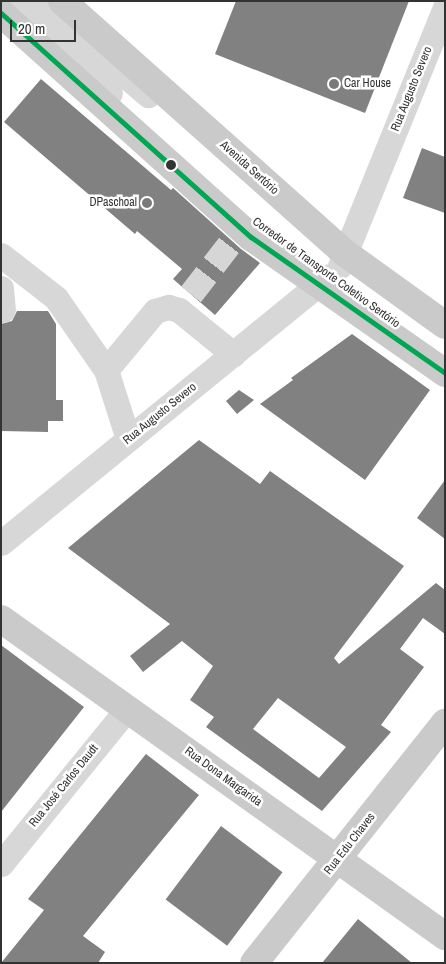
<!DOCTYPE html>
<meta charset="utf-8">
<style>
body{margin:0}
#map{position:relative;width:446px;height:964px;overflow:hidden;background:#fff;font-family:"Archivo Narrow",sans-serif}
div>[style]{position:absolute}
.building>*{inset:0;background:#818181;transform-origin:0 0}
.minor-tunnel>*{height:25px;margin-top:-12.5px;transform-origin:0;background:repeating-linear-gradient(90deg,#d6d6d6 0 25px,transparent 0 37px)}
.minor>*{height:25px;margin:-12.5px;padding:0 12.5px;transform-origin:12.5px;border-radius:12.5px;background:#d7d7d7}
.major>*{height:28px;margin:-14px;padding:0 14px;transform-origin:14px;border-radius:14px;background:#cacaca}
.bus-1>*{height:5px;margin:-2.5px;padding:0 2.5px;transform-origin:2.5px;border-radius:2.5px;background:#00a651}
.dots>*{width:14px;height:14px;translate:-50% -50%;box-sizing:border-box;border:2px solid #fff;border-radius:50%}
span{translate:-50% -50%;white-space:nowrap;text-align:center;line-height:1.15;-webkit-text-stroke:5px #fff;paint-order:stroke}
.poi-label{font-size:12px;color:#333}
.left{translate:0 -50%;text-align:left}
.right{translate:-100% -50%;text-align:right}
.street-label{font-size:12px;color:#333}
.frame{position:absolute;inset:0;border:2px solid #333;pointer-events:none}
.scale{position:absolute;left:10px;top:20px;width:66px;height:22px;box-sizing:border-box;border:2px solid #333;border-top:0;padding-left:6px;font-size:15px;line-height:18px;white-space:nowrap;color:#333;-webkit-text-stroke:4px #fff;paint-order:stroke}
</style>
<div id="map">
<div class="building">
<i style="clip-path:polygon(236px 1px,409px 1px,365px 113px,215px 54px)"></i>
<i style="clip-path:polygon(41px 79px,171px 190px,173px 188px,241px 249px,260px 263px,215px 315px,173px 279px,182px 269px,143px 236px,137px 231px,135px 234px,4px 122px)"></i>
<i style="clip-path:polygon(422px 148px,445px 157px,445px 213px,403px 198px)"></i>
<i style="clip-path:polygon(17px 311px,48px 311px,56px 324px,56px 400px,63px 400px,63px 421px,48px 421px,48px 432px,1px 431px,1px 324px,12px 321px)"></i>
<i style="clip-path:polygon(352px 334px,430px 390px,365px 480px,260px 404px,293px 380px,291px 378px)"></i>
<i style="clip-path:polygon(239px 390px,254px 400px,237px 414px,226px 401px)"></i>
<i style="clip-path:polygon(evenodd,199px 440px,260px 484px,270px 471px,404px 566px,334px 658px,339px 664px,436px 583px,445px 590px,445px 634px,423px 618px,400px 649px,424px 667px,381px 725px,391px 732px,322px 811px,206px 727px,214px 717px,190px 700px,213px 666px,182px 641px,143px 672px,130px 656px,170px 624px,68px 548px,199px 440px,278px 698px,346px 747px,319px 778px,253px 729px,278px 698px)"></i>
<i style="clip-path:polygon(445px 480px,445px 539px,417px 518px)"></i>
<i style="clip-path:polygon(1px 645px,84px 707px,1px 812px)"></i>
<i style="clip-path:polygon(146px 754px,199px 795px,83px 936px,105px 952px,98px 963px,1px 963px,44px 910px,28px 899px)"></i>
<i style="left:221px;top:826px;width:77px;height:92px;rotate:37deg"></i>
<i style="clip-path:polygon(358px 919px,412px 963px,322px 963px)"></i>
</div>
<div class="minor-tunnel">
<i style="left:191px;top:294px;width:72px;rotate:-52.3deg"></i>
</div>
<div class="minor">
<i style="left:11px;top:1px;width:135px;rotate:42.9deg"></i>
<i style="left:38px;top:1px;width:145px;rotate:40.5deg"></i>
<i style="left:1px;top:255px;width:70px;rotate:38deg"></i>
<i style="left:56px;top:298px;width:88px;rotate:55.2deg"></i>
<i style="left:106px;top:370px;width:72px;rotate:72.3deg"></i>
<i style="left:340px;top:266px;width:279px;rotate:-67.9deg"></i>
<i style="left:1px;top:288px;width:22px;rotate:85deg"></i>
<i style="left:106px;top:370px;width:77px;rotate:-50.3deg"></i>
<i style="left:155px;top:311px;width:14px;rotate:-17deg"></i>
<i style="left:168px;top:307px;width:11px;rotate:15deg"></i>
<i style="left:179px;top:310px;width:70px;rotate:39.2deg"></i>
<i style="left:1px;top:543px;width:422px;rotate:-39.2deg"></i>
<i style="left:1px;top:864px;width:200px;rotate:-50.9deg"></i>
</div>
<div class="major">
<i style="left:62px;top:1px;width:379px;rotate:41.7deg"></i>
<i style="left:345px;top:253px;width:123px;rotate:35.8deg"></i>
<i style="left:1px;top:13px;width:336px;rotate:41.9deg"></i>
<i style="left:251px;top:237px;width:237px;rotate:35deg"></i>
<i style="left:1px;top:619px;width:546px;rotate:35.53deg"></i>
<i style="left:254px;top:963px;width:307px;rotate:-51.5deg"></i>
</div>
<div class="bus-1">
<i style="left:1px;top:13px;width:336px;rotate:41.9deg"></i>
<i style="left:251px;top:237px;width:237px;rotate:35deg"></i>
</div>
<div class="dots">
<i style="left:334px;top:84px;background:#7a7a7a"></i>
<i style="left:171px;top:165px;background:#333"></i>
<i style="left:147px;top:203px;background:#7a7a7a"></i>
</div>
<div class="poi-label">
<span class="left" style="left:344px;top:84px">Car House</span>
<span class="right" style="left:137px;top:203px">DPaschoal</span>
</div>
<div class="street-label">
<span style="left:412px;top:89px;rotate:-68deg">Rua Augusto Severo</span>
<span style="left:249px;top:168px;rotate:42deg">Avenida Sertório</span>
<span style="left:326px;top:273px;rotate:36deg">Corredor de Transporte Coletivo Sertório</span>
<span style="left:160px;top:414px;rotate:-39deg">Rua Augusto Severo</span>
<span style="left:223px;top:777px;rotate:36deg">Rua Dona Margarida</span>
<span style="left:64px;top:786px;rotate:-51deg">Rua José Carlos Daudt</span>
<span style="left:350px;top:844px;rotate:-52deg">Rua Edu Chaves</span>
</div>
<div class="frame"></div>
<div class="scale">20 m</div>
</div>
